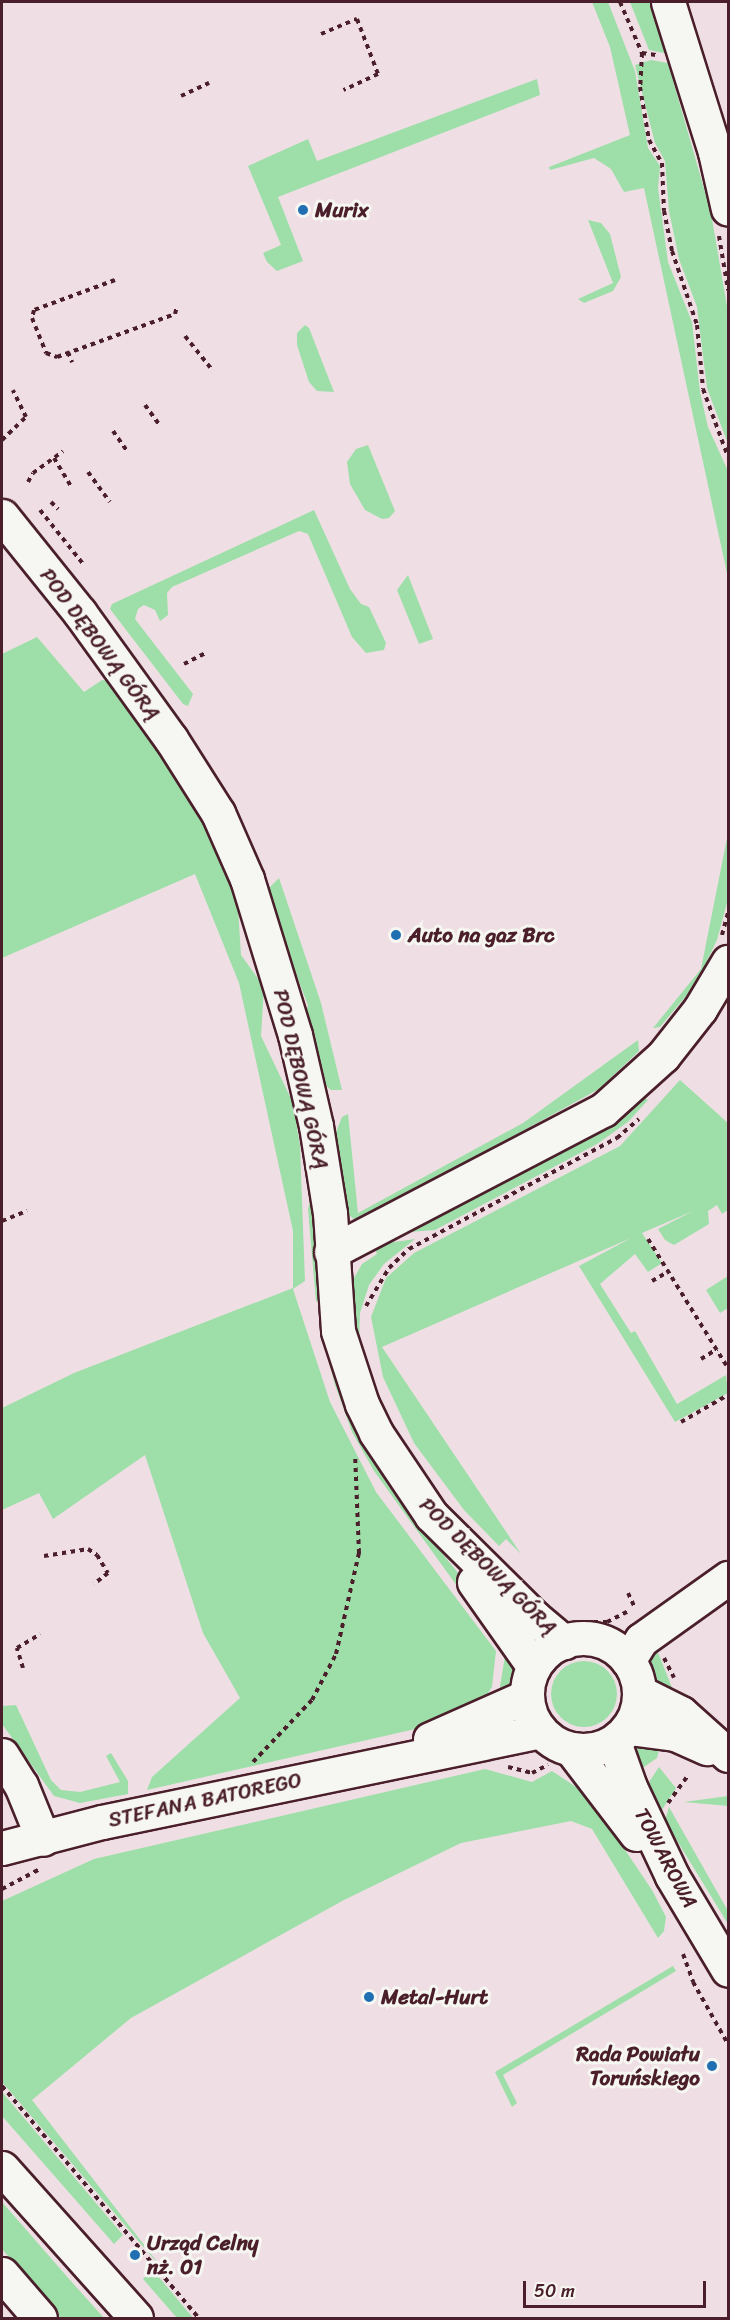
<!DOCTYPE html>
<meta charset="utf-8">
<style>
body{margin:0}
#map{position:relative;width:730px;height:2320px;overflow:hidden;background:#efdfe4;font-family:Sriracha,sans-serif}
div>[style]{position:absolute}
.green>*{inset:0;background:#9edfa9}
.round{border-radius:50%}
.path>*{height:4px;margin-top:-2px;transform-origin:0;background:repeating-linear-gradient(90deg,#4a1f2b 0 4.5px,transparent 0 9px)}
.roads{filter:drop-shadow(2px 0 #4a1f2b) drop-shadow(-2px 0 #4a1f2b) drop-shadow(0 2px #4a1f2b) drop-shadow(0 -2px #4a1f2b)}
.minor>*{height:33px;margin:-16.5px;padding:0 16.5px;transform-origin:16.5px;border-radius:16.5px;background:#f6f6f2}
.minor>.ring{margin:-16.5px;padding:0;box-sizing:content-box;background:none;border:33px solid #f6f6f2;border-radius:50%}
.major>*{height:33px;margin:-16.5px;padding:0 16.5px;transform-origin:16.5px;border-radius:16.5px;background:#f6f6f2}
.dots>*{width:16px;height:16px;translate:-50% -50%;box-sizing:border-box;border:3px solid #f6f6f2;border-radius:50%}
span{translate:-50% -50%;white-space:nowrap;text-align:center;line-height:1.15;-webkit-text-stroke:6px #f6f6f2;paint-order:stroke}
.poi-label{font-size:21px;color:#4a1f2b;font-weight:700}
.left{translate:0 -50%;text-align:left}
.right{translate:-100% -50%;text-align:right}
.street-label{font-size:21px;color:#4a1f2b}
.frame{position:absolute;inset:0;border:3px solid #4a1f2b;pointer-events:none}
.scale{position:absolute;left:523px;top:2281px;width:183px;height:27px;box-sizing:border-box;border:3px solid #4a1f2b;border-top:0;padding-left:8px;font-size:18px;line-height:21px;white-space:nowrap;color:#4a1f2b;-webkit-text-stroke:4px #f6f6f2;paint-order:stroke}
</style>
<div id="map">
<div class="green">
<i style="clip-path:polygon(592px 2px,608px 2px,635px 71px,648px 148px,660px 166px,658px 188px,668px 262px,692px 322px,700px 392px,708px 427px,728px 471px,728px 578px,644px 188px,624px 192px,611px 169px,594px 158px,550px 170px,549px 167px,630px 135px,610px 47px)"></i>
<i style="clip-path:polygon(630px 2px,655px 2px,674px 55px,649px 50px)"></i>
<i style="clip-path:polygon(651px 60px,668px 63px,711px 213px,728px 312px,728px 444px,707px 388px,697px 307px,679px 259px,669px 211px,665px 161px,655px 143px,635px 65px)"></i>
<i style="clip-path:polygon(537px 79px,540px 95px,278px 197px,303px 261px,277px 271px,267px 262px,263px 253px,281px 245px,248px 166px,308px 139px,317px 161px)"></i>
<i style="clip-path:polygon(588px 220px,601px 223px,610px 234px,621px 277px,613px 291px,584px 303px,578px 299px,613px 283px)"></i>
<i style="clip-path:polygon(305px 325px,309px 328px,334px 392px,317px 391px,309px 382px,297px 345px,297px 333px)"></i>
<i style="clip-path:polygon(368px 445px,395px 511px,389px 518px,382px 519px,365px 510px,350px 484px,347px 462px,356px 449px)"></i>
<i style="clip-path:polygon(314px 510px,350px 589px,361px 604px,369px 607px,386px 643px,384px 650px,366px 653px,352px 637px,308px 534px,299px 531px,172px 587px,167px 593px,168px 615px,160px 621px,155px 610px,144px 605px,138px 609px,135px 619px,193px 694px,188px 706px,183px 704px,110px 609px,112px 604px)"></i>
<i style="clip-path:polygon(408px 575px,433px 639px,419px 644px,397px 590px)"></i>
<i style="clip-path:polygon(37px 637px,84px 692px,102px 680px,112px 682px,188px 792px,225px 860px,238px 908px,241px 955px,264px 987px,261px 1036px,293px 1103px,300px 1146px,305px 1281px,293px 1289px,330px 1402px,376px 1492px,496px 1651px,492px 1687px,482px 1702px,411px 1730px,147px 1790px,152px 1777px,240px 1698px,203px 1633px,145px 1455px,53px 1519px,39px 1493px,2px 1510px,2px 1408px,74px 1373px,293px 1288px,293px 1231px,239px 983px,195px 874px,2px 958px,2px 654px)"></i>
<i style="clip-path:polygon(728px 833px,728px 899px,717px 940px,696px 984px,660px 1027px,653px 1028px,701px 969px)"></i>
<i style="clip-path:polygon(279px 878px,321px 1003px,342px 1090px,331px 1090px,320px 1080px,304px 1019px,308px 1005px,287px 951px,282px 951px,277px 937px,281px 927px,269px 888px)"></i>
<i style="clip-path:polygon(638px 1040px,639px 1051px,599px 1089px,415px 1190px,354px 1219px,340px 1208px,332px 1142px,342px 1117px,348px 1114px,358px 1213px,523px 1123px)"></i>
<i style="clip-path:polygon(680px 1080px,728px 1123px,728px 1210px,722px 1214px,717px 1205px,708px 1211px,709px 1224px,674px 1245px,665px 1240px,658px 1229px,693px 1211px,642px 1233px,662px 1263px,648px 1272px,635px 1254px,600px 1284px,631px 1333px,635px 1331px,677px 1404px,726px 1375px,728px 1393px,675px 1422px,579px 1266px,631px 1238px,382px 1347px,521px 1554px,506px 1539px,499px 1546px,464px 1510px,414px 1443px,383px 1377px,371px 1317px,386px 1278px,414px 1253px,620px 1146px)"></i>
<i style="clip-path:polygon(639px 1095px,648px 1100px,628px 1122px,597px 1144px,435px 1230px,397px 1233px)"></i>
<i style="clip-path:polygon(313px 1188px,321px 1303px,316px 1301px,308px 1209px)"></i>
<i style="clip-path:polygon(415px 1239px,384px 1264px,369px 1285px,360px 1313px,359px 1345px,371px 1384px,397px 1432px,450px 1512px,457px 1531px,376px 1405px,347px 1313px,354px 1310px,354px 1278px,362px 1264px,377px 1254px,374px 1245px)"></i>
<i style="clip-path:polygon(728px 1276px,728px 1308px,720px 1313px,706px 1290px)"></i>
<i style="clip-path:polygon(323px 1319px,363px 1441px,387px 1484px,501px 1627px,470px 1604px,374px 1471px,352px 1432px,335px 1385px,319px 1324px)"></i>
<i style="clip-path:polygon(654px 1646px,659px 1655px,675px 1695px,652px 1683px,647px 1665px)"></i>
<i style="clip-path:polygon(506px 1650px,519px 1662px,518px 1677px,511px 1689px,498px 1699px)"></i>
<i class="round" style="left:551px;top:1661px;width:66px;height:66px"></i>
<i style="clip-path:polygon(16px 1705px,51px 1780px,61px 1790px,80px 1792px,120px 1782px,106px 1756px,111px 1753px,128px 1781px,128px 1794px,80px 1803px,54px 1796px,2px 1724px,2px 1706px)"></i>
<i style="clip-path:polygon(643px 1741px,661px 1741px,657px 1758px,634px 1774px,632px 1754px)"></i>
<i style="clip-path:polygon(659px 1767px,676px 1788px,660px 1813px,647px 1785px)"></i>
<i style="clip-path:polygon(485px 1769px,532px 1782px,552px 1771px,588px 1795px,652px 1890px,666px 1917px,664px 1931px,658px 1938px,592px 1829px,571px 1821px,461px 1843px,344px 1900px,131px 2018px,32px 2100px,165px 2272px,2px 2082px,2px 1901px,94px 1859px)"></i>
<i style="clip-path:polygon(728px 1796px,728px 1806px,684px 1802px)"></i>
<i style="clip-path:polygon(669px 1807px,728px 1911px,728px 1924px,665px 1821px)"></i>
<i style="clip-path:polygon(673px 1966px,676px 1971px,503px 2075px,517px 2103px,512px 2107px,495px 2072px)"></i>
<i style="clip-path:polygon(2px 2092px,123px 2235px,114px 2244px,2px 2116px)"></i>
<i style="clip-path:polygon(2px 2202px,70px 2280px,104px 2318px,61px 2318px,2px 2249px)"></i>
<i style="clip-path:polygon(153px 2270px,193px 2318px,177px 2318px,143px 2279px)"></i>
</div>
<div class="path">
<i style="left:620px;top:2px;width:56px;rotate:66.7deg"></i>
<i style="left:642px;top:53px;width:34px;rotate:93deg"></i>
<i style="left:640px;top:87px;width:54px;rotate:80.4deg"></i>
<i style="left:649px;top:140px;width:26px;rotate:61deg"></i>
<i style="left:662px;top:163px;width:48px;rotate:87.6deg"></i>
<i style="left:664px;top:211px;width:41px;rotate:78.7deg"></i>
<i style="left:672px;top:251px;width:78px;rotate:71.3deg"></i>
<i style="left:697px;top:325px;width:64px;rotate:84.6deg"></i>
<i style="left:703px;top:389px;width:72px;rotate:69.8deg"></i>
<i style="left:321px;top:34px;width:39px;rotate:-23deg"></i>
<i style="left:357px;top:19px;width:59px;rotate:69.1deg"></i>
<i style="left:378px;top:74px;width:38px;rotate:155deg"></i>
<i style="left:642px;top:53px;width:14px;rotate:8deg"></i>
<i style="left:181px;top:96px;width:31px;rotate:-25deg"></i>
<i style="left:719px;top:236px;width:55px;rotate:80.5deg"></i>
<i style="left:115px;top:280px;width:86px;rotate:159.7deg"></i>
<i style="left:34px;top:310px;width:8px;rotate:104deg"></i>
<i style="left:32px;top:318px;width:38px;rotate:68deg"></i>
<i style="left:46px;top:353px;width:12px;rotate:20deg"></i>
<i style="left:57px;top:357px;width:126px;rotate:-20deg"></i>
<i style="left:175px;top:314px;width:8px;rotate:-76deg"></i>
<i style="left:185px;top:336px;width:45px;rotate:51.3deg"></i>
<i style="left:68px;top:352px;width:11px;rotate:68deg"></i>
<i style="left:145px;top:405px;width:26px;rotate:54deg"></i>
<i style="left:113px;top:431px;width:24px;rotate:55deg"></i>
<i style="left:2px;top:440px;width:33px;rotate:-44deg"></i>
<i style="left:26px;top:417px;width:30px;rotate:-116deg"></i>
<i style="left:54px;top:458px;width:33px;rotate:59deg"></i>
<i style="left:88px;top:472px;width:37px;rotate:54deg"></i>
<i style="left:28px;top:482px;width:10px;rotate:-61deg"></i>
<i style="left:33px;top:473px;width:37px;rotate:-36deg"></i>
<i style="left:51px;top:502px;width:10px;rotate:45deg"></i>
<i style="left:40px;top:510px;width:70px;rotate:51.3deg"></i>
<i style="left:184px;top:664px;width:25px;rotate:-27deg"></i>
<i style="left:722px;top:935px;width:24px;rotate:-75deg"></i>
<i style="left:2px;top:1221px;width:27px;rotate:-22deg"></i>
<i style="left:648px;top:1239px;width:152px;rotate:58.2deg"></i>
<i style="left:652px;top:1281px;width:20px;rotate:-30deg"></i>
<i style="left:366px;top:1306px;width:44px;rotate:-58.8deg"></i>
<i style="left:389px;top:1268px;width:28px;rotate:-44deg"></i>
<i style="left:409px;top:1249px;width:236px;rotate:-28.1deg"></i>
<i style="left:617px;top:1138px;width:29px;rotate:-41deg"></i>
<i style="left:701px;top:1359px;width:19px;rotate:-32deg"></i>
<i style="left:681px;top:1422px;width:54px;rotate:-29.9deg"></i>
<i style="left:44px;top:1556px;width:45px;rotate:-9deg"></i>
<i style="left:88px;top:1549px;width:11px;rotate:34deg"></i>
<i style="left:97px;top:1555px;width:21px;rotate:59deg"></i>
<i style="left:108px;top:1573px;width:18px;rotate:142deg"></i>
<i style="left:628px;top:1593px;width:17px;rotate:65deg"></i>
<i style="left:585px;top:1622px;width:22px"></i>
<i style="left:607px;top:1622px;width:25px;rotate:-27deg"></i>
<i style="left:664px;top:1658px;width:22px;rotate:63deg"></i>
<i style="left:23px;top:1668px;width:21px;rotate:-107deg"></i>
<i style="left:17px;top:1648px;width:27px;rotate:-31deg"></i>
<i style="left:253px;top:1762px;width:86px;rotate:-46.4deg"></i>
<i style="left:312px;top:1700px;width:52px;rotate:-62.4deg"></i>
<i style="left:336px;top:1654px;width:104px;rotate:-77.2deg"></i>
<i style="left:359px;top:1553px;width:98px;rotate:-92.3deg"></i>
<i style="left:508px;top:1767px;width:25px;rotate:14deg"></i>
<i style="left:532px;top:1773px;width:18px;rotate:-27deg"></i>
<i style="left:668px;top:1803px;width:34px;rotate:-54deg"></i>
<i style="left:2px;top:1889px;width:41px;rotate:-27.8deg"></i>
<i style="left:683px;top:1954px;width:30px;rotate:70deg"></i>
<i style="left:693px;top:1982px;width:71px;rotate:60.6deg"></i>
<i style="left:2px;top:2086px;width:304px;rotate:49.7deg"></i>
</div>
<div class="roads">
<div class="minor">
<i style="left:668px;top:2px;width:157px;rotate:72.6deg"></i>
<i style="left:715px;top:152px;width:58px;rotate:77.2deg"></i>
<i style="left:2px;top:516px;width:124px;rotate:51.2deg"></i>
<i style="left:80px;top:613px;width:155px;rotate:54.2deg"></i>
<i style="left:171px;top:739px;width:88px;rotate:57.6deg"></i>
<i style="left:218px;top:813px;width:72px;rotate:66.3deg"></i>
<i style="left:247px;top:879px;width:163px;rotate:72.9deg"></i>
<i style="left:295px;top:1035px;width:93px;rotate:77deg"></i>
<i style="left:316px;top:1126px;width:88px;rotate:80.9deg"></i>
<i style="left:330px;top:1213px;width:118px;rotate:86.1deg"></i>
<i style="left:338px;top:1331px;width:77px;rotate:71.8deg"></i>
<i style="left:362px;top:1404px;width:32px;rotate:64deg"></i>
<i style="left:376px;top:1433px;width:99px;rotate:56.1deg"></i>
<i style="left:431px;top:1515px;width:146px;rotate:44.7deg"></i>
<i style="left:535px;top:1618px;width:38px;rotate:40deg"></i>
<i style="left:331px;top:1252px;width:307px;rotate:-27.6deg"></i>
<i style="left:603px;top:1110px;width:81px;rotate:-42deg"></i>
<i style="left:663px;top:1056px;width:60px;rotate:-51.8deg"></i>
<i style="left:700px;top:1009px;width:55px;rotate:-59.2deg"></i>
<i style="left:474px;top:1582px;width:104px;rotate:54.8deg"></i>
<i class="ring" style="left:527px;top:1638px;width:79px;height:79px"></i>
<i style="left:628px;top:1661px;width:25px;rotate:-58deg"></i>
<i style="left:641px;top:1640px;width:107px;rotate:-35.5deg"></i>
<i style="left:639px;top:1692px;width:47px;rotate:26.6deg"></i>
<i style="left:681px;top:1713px;width:63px;rotate:41.8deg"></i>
<i style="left:629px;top:1728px;width:46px;rotate:7.4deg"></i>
<i style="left:675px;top:1734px;width:35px;rotate:24deg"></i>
<i style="left:430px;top:1739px;width:106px;rotate:-23.9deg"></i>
<i style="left:614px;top:1742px;width:48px;rotate:70.4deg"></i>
<i style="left:630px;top:1787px;width:98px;rotate:64.7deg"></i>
<i style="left:672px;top:1876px;width:109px;rotate:59.2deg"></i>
<i style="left:571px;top:1749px;width:107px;rotate:52.6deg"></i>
<i style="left:2px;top:1755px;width:36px;rotate:58deg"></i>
<i style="left:21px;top:1785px;width:58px;rotate:67.8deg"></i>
<i style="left:2px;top:1848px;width:103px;rotate:-14.6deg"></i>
<i style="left:102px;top:1822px;width:448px;rotate:-11.7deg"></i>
</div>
<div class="major">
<i style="left:2px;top:2168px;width:201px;rotate:48.2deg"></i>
<i style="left:2px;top:2274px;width:58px;rotate:49.2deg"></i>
</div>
</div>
<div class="dots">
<i style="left:303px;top:210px;background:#1f6fb2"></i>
<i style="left:396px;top:935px;background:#1f6fb2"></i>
<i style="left:369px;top:1997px;background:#1f6fb2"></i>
<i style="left:712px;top:2066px;background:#1f6fb2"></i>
<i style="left:135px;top:2255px;background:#1f6fb2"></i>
</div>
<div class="poi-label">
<span class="left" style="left:315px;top:210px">Murix</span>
<span class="left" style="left:408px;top:935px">Auto na gaz Brc</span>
<span class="left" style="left:381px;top:1997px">Metal-Hurt</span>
<span class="right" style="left:700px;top:2066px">Rada Powiatu<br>Toruńskiego</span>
<span class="left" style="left:147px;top:2255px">Urząd Celny<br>nż. 01</span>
</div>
<div class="street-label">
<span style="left:100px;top:644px;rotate:53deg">POD DĘBOWĄ GÓRĄ</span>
<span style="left:301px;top:1079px;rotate:77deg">POD DĘBOWĄ GÓRĄ</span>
<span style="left:488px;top:1566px;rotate:45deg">POD DĘBOWĄ GÓRĄ</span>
<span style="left:205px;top:1800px;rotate:-12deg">STEFANA BATOREGO</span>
<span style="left:666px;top:1858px;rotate:62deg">TOWAROWA</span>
</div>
<div class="frame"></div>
<div class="scale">50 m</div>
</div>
